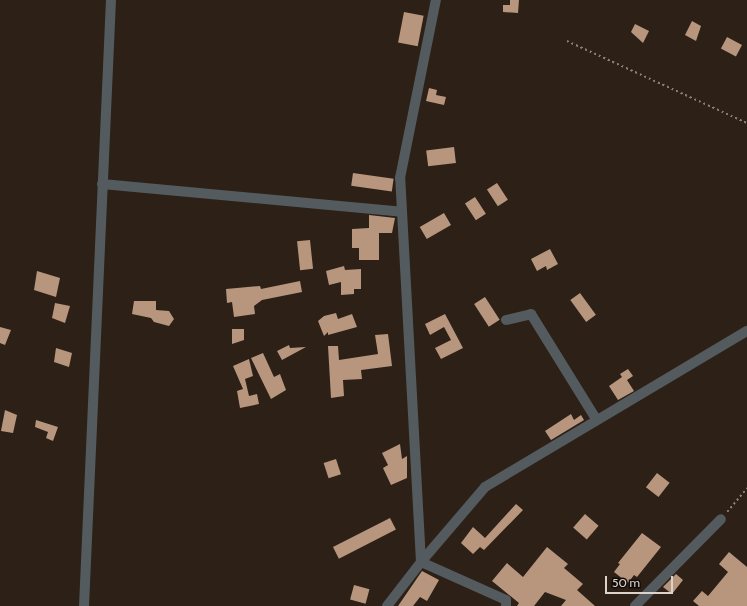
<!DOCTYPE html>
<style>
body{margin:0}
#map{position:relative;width:747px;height:606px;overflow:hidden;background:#2d2017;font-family:Cabin,sans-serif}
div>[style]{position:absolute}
.building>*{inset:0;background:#b8967e;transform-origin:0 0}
.path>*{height:1.5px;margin-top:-0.75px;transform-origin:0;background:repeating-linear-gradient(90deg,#897f77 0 2px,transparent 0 5px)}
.minor>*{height:10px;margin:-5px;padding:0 5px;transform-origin:5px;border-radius:5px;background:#545b5f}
span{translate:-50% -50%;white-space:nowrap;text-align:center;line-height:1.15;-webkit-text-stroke:4px #110b08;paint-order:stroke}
.scale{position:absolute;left:605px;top:576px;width:68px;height:18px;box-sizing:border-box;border:2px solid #dcd3cd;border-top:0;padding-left:5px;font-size:12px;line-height:14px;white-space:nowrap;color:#dcd3cd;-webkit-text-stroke:3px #110b08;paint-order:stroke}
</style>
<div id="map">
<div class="building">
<i style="clip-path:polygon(510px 0,519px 0,518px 13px,503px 12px,503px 5px,510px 5px)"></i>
<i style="left:404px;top:12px;width:20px;height:31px;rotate:11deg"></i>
<i style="clip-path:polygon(692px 21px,701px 26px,696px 41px,685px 35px)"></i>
<i style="clip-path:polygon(635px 24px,649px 31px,643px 43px,631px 32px)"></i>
<i style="left:727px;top:37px;width:17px;height:13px;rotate:28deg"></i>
<i style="clip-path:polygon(429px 88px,437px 90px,436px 95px,446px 97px,444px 105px,426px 101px)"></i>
<i style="left:454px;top:147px;width:16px;height:28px;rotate:83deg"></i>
<i style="left:353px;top:173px;width:41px;height:13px;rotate:8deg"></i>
<i style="left:497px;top:183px;width:20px;height:12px;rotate:57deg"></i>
<i style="left:475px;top:197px;width:20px;height:12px;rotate:57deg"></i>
<i style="left:444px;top:213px;width:14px;height:28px;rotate:60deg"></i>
<i style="clip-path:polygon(369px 215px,395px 218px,392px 233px,379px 233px,379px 260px,359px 260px,359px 248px,352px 248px,352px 229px,369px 228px)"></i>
<i style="left:310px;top:240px;width:29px;height:13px;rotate:84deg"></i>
<i style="clip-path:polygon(550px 249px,558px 264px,547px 270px,546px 266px,537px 271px,531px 259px)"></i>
<i style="clip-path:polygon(344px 266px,345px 270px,361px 269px,361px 289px,354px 289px,354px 294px,341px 295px,341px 282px,329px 285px,326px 271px)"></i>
<i style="clip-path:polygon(37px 271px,60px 278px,56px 297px,34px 290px)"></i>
<i style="clip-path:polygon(300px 281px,302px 292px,262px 300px,254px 306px,255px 314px,234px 317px,232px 302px,227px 303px,226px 289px,260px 286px,261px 289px)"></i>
<i style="left:580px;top:293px;width:27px;height:12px;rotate:54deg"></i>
<i style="left:485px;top:297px;width:27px;height:13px;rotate:57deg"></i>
<i style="clip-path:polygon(134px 301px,156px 301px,156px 310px,169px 311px,174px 319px,169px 326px,154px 322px,151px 318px,132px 314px)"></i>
<i style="clip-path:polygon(55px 303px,70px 306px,65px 323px,52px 318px)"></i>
<i style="clip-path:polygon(336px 313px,338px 319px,352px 314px,357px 327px,328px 335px,328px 332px,324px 336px,318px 321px,324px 316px)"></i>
<i style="clip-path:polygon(445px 314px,463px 348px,441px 359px,435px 348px,451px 340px,444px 327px,430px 335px,425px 324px)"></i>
<i style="clip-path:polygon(0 327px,11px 330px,5px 345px,0 343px)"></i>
<i style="clip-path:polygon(232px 329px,244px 329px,244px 340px,232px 344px)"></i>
<i style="clip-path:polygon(388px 334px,392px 366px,361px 370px,362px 379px,343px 380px,344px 396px,331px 398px,328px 346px,338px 346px,339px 360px,378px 354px,375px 335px)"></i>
<i style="clip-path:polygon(289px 345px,290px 348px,306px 347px,282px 360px,277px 351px)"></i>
<i style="clip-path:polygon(56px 348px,72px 353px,69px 367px,54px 362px)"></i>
<i style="clip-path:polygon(263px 353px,274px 377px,280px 374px,286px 390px,271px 399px,251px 358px)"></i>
<i style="clip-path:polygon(249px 359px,253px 376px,245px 379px,249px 396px,257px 394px,259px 404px,240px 408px,237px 391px,243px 389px,233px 366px)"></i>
<i style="clip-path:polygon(628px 369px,633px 376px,627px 380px,634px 391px,618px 400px,609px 386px,622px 377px,620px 374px)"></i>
<i style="clip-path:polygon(5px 410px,17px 415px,13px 433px,1px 431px)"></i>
<i style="clip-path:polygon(571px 414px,574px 420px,581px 415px,584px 420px,551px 440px,545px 431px)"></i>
<i style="clip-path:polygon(36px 420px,58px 427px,53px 441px,46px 438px,48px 432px,35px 427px)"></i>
<i style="clip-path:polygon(400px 444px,402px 459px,407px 456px,407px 478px,391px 485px,383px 468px,388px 465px,382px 453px)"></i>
<i style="left:336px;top:459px;width:16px;height:13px;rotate:72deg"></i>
<i style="left:657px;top:473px;width:16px;height:18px;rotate:38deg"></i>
<i style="clip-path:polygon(516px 504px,523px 510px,484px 550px,480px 547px,473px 554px,461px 543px,473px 527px,485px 538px)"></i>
<i style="left:585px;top:514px;width:18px;height:18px;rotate:41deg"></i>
<i style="left:390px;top:518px;width:13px;height:64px;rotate:63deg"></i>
<i style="clip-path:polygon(642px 533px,661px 547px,637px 577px,634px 575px,628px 583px,614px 572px,620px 564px,618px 563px)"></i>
<i style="clip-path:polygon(547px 547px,568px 564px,564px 568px,583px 584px,577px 590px,595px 606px,561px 606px,566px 600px,545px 592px,534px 606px,517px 606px,519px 603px,492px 581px,507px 563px,523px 577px)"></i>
<i style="clip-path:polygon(729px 552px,747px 567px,747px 606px,699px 606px,693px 601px,702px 591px,708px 596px,728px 572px,719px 564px)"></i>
<i style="clip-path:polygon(422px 571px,439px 580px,427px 601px,420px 597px,413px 606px,398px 606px)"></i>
<i style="clip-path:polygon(676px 574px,683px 580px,672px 594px,663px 587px)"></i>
<i style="left:354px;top:585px;width:16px;height:15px;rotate:15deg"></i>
</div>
<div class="path">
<i style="left:567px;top:41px;width:198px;rotate:24.5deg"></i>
<i style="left:727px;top:512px;width:31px;rotate:-50deg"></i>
</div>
<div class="minor">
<i style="left:102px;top:184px;width:301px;rotate:5.3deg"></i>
<i style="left:506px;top:320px;width:26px;rotate:-13deg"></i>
<i style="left:531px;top:314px;width:123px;rotate:58.2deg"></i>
<i style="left:84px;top:606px;width:607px;rotate:-87.45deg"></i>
<i style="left:387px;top:606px;width:56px;rotate:-52.3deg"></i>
<i style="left:421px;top:562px;width:385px;rotate:-93.1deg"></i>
<i style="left:400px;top:178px;width:182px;rotate:-78.6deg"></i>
<i style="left:506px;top:606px;width:6px;rotate:-90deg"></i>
<i style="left:506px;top:600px;width:93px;rotate:-155.9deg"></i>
<i style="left:421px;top:562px;width:99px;rotate:-49.5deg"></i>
<i style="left:485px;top:487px;width:305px;rotate:-30.8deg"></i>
<i style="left:635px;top:606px;width:122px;rotate:-45.3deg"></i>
</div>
<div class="scale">50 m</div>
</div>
